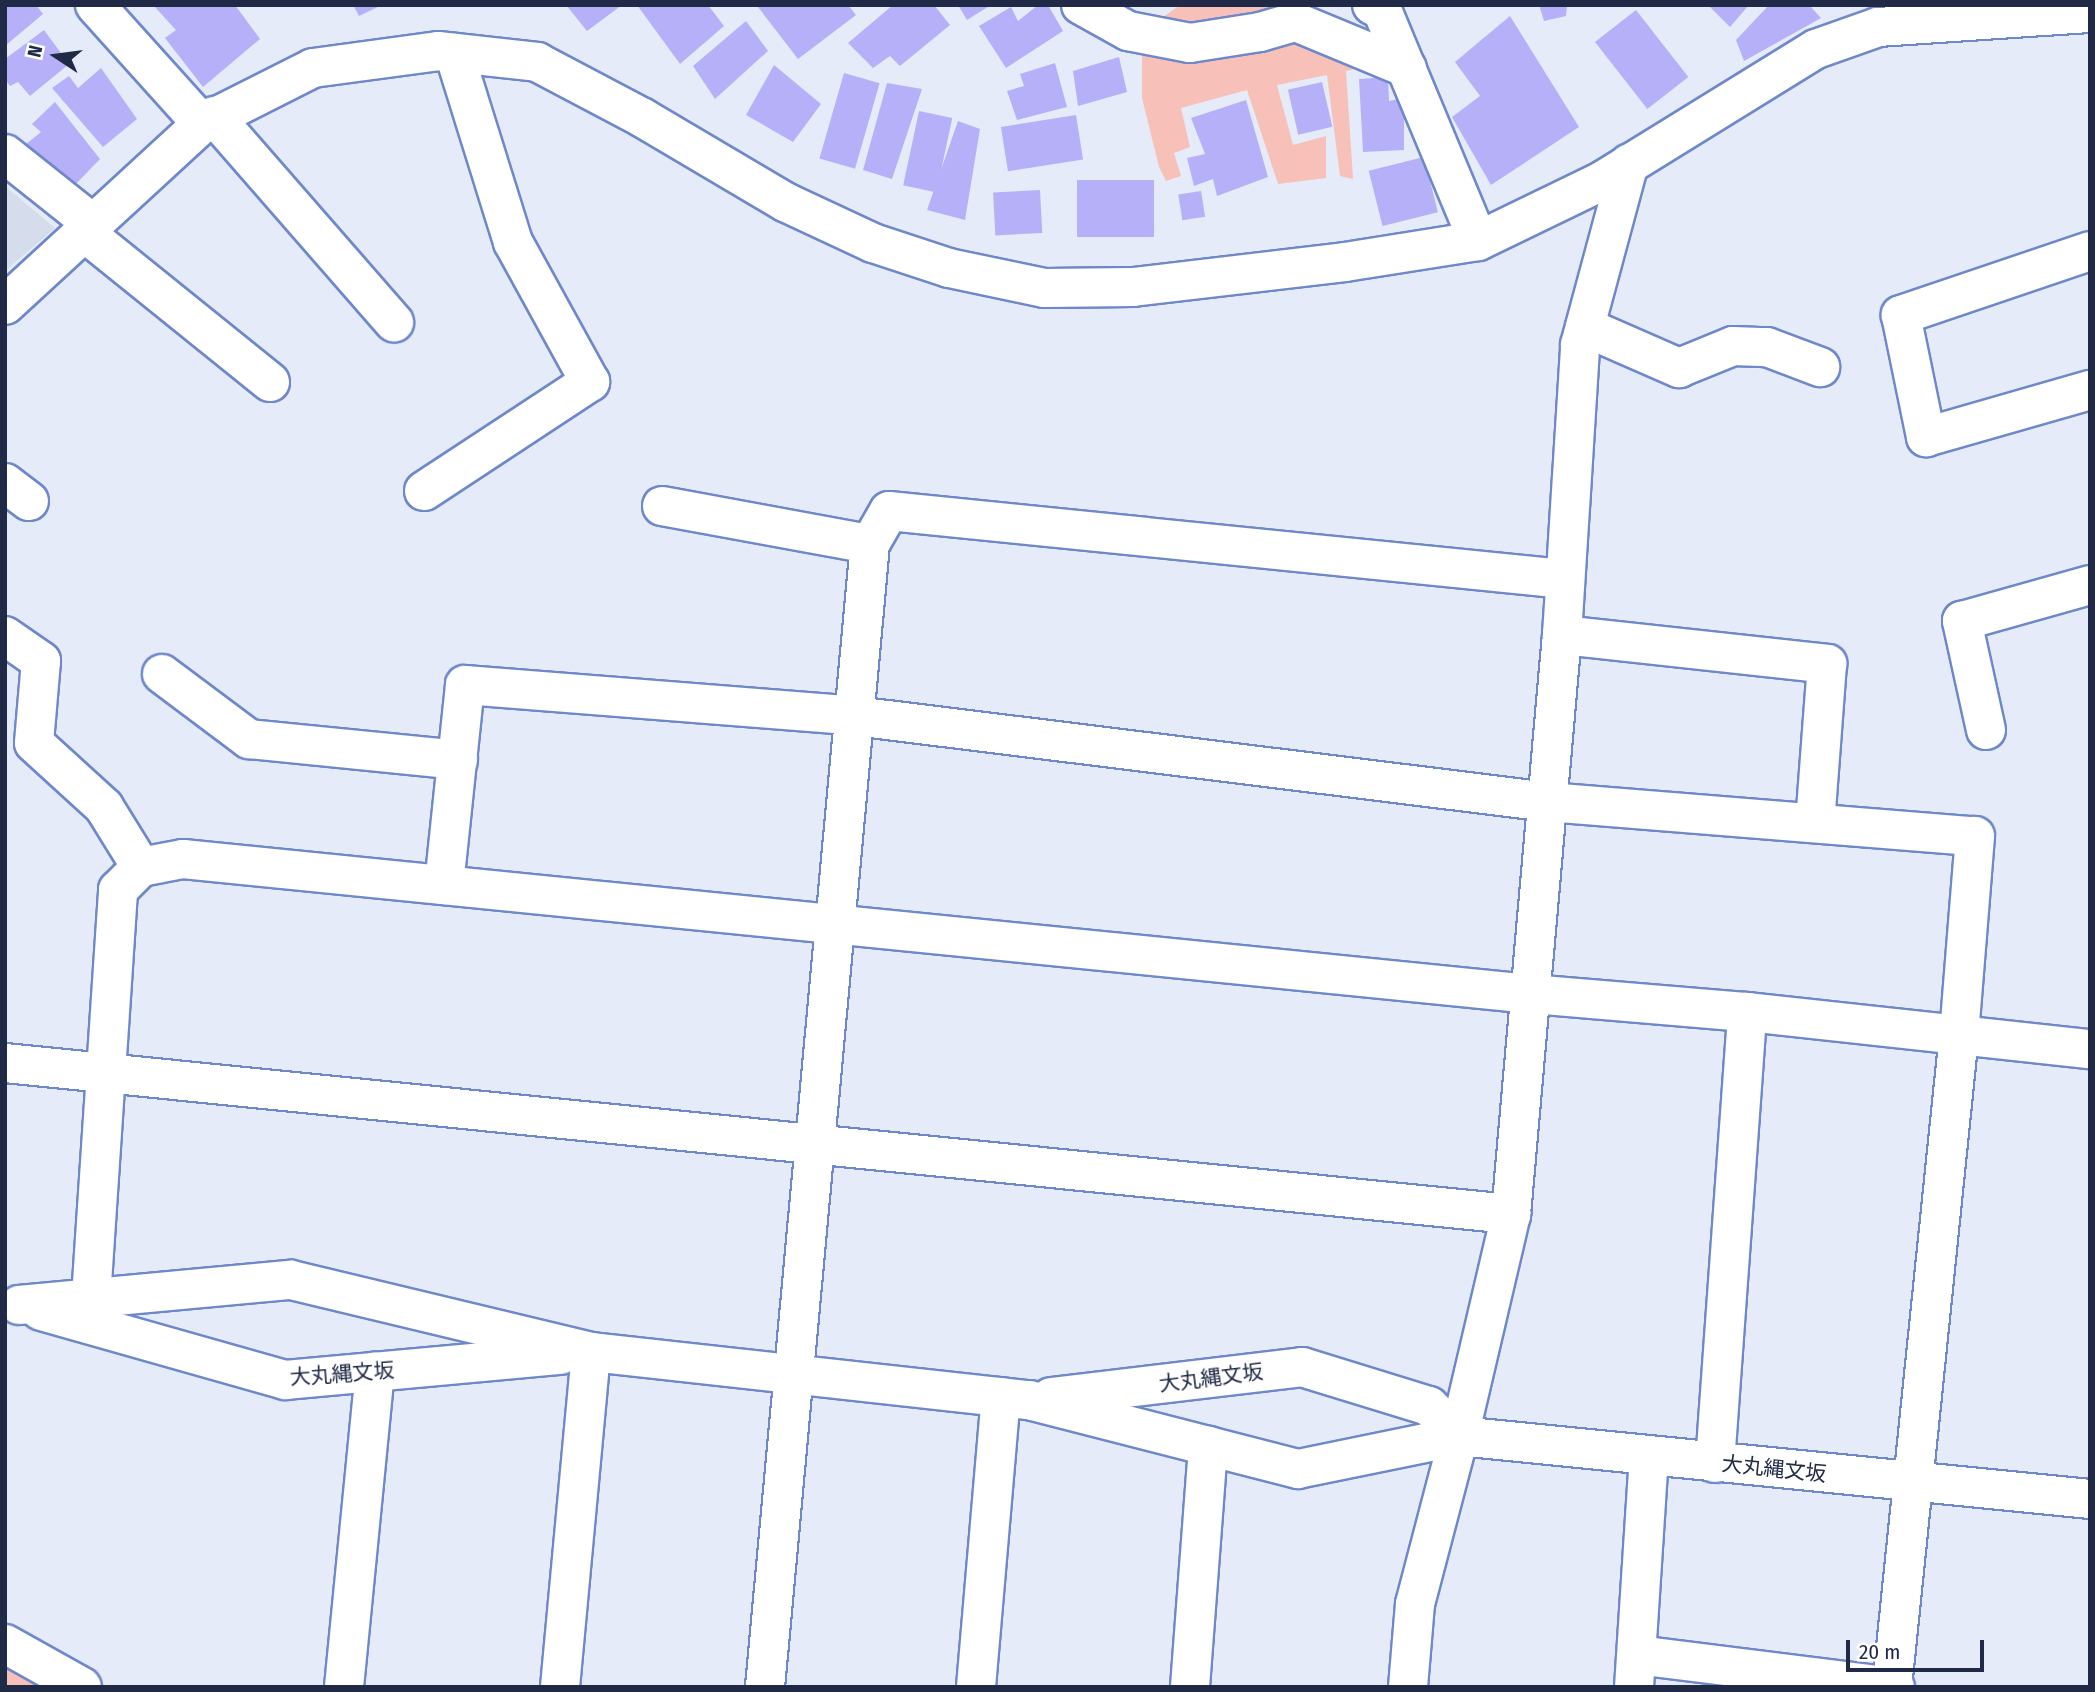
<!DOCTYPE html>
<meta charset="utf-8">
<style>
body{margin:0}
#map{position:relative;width:2095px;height:1692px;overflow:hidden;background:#e5ebf9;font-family:"Fira Sans Condensed","Noto Sans JP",sans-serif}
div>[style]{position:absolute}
.built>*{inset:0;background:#d5dcec}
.green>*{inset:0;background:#f7c0b8}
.building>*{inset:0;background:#b6b0f8;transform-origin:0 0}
.roads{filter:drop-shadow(2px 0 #6f88ca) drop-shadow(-2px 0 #6f88ca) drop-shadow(0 2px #6f88ca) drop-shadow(0 -2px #6f88ca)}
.minor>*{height:38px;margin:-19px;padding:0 19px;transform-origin:19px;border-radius:19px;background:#fff}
span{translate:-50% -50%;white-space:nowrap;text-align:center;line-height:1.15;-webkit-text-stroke:7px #fff;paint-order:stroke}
.street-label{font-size:21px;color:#202a46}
.frame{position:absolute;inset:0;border:7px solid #202a46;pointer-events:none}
.north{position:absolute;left:21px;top:21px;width:70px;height:70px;-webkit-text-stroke:5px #fff;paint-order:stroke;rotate:283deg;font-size:19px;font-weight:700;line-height:28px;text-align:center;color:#202a46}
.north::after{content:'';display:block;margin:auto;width:24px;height:32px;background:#202a46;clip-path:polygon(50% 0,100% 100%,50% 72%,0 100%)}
.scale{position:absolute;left:1846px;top:1640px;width:138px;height:32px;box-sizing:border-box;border:4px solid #202a46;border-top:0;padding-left:9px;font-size:21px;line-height:24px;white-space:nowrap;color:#202a46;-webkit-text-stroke:5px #fff;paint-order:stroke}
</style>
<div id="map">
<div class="built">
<i style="clip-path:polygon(5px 186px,55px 228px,5px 271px)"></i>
</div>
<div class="green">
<i style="clip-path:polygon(1180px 5px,1292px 5px,1370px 65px,1346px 71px,1353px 179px,1340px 176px,1327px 75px,1277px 85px,1293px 145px,1326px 136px,1326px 178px,1278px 184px,1247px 90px,1181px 108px,1190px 147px,1174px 153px,1181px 176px,1166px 181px,1159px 167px,1142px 98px,1142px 53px,1152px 25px)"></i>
<i style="clip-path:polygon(5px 1660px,51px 1687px,5px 1687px)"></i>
</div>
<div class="building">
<i style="clip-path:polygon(5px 5px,36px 5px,43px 14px,5px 46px)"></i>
<i style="clip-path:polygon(153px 5px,235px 5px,260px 39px,203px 87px,165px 38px,176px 30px)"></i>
<i style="clip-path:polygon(353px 5px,382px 5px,359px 16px)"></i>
<i style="clip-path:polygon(566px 5px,622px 5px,587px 31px)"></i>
<i style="clip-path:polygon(637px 5px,708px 5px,724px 26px,680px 64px)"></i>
<i style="clip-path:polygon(761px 5px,848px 5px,856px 15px,798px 59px,758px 7px)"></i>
<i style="clip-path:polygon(893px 5px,934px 5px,950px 25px,900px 66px,890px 56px,873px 68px,848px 43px)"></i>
<i style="clip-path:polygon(958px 5px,991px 5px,967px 20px)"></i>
<i style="clip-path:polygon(1038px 5px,1048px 5px,1063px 31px,1006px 68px,979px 26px,1011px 7px,1018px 21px)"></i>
<i style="clip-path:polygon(1539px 5px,1567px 5px,1566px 16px,1544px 21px)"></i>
<i style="clip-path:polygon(1708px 5px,1749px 5px,1730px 27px)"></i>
<i style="clip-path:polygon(1769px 5px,1809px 5px,1821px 18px,1744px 61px,1736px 40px)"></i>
<i style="left:1636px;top:10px;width:85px;height:52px;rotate:52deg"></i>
<i style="clip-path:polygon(1510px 16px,1579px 127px,1491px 185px,1452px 117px,1480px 96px,1455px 62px)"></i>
<i style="clip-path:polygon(746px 21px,768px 51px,715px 99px,693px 66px)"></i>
<i style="clip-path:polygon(44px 30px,69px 64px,30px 96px,18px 82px,10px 86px,5px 79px,5px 59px)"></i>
<i style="clip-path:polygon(1119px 57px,1127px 92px,1078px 106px,1073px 71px)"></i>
<i style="clip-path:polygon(1055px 63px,1067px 107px,1017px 120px,1007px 91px,1024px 86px,1020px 74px)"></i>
<i style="clip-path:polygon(774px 65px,821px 104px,793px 142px,746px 115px)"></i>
<i style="clip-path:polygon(101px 68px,137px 119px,103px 147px,52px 88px,69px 76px,78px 88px)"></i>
<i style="left:844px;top:73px;width:37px;height:89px;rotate:16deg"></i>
<i style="clip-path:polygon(1388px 77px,1389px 101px,1404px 98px,1404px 150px,1363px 152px,1359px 79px)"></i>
<i style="left:1322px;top:82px;width:46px;height:35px;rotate:77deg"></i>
<i style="clip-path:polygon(887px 83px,922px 89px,892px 179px,863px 170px)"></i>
<i style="clip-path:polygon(1246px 100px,1268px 177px,1217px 196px,1213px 179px,1194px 186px,1187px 158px,1205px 154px,1191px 118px)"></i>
<i style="clip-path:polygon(55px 102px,100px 159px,71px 189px,25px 145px,41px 132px,32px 124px)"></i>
<i style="left:919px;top:111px;width:34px;height:76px;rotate:12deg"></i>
<i style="left:1076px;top:115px;width:45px;height:76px;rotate:81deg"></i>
<i style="clip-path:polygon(958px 121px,980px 129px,965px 220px,927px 210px)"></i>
<i style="left:1424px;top:157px;width:57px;height:57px;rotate:76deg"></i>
<i style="left:1154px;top:180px;width:57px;height:77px;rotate:90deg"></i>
<i style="left:1040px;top:190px;width:43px;height:47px;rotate:87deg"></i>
<i style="left:1201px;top:191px;width:26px;height:23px;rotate:81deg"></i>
</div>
<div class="roads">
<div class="minor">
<i style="left:95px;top:5px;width:160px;rotate:48deg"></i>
<i style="left:1081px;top:5px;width:54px;rotate:29deg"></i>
<i style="left:1128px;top:31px;width:63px;rotate:11deg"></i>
<i style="left:1190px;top:43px;width:71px;rotate:-8.9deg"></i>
<i style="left:1260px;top:32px;width:37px;rotate:-16deg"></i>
<i style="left:1296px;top:22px;width:120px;rotate:22.5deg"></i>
<i style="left:1372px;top:5px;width:11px;rotate:27deg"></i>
<i style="left:1382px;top:10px;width:250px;rotate:67.4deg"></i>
<i style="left:214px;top:116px;width:274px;rotate:48.9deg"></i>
<i style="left:5px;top:154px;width:112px;rotate:38.5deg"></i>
<i style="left:84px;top:232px;width:239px;rotate:38.9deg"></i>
<i style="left:2090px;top:251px;width:200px;rotate:161.3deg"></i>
<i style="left:1901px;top:315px;width:125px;rotate:78.4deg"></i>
<i style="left:1926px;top:437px;width:171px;rotate:-16deg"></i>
<i style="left:5px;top:305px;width:268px;rotate:-42.6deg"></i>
<i style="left:202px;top:124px;width:124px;rotate:-26.8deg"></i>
<i style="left:313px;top:68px;width:126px;rotate:-7.7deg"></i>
<i style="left:438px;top:51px;width:100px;rotate:6.3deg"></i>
<i style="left:537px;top:62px;width:120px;rotate:27.8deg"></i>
<i style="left:643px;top:118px;width:165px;rotate:30.6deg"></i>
<i style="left:785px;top:202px;width:97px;rotate:25deg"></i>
<i style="left:873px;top:243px;width:80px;rotate:18.2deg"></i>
<i style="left:949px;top:268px;width:98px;rotate:11.8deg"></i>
<i style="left:1045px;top:288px;width:88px;rotate:-0.7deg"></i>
<i style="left:1133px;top:287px;width:213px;rotate:-6.7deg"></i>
<i style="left:1345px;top:262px;width:135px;rotate:-9deg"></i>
<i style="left:1478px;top:241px;width:138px;rotate:-25.8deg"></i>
<i style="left:1602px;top:181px;width:251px;rotate:-31.7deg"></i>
<i style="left:1816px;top:49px;width:66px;rotate:-19.5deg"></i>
<i style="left:1878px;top:27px;width:212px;rotate:-3.8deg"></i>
<i style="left:1585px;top:327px;width:103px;rotate:23.6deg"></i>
<i style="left:1679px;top:368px;width:58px;rotate:-22.2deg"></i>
<i style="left:1733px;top:346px;width:34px;rotate:2deg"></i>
<i style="left:1767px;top:347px;width:57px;rotate:20.7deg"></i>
<i style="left:5px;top:483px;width:30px;rotate:37deg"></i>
<i style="left:424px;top:491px;width:199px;rotate:-33.3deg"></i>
<i style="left:590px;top:382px;width:160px;rotate:-118.8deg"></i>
<i style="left:513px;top:242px;width:198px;rotate:-107.3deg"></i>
<i style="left:662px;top:506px;width:211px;rotate:10.4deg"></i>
<i style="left:870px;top:544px;width:38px;rotate:-60deg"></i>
<i style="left:889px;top:511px;width:677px;rotate:5.76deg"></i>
<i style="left:1562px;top:635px;width:267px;rotate:6.2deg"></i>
<i style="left:1827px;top:664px;width:159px;rotate:94.3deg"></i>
<i style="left:5px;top:636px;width:44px;rotate:34.8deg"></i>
<i style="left:41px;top:661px;width:82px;rotate:94.9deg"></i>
<i style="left:34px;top:743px;width:95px;rotate:42.4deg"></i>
<i style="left:104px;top:807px;width:70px;rotate:58.3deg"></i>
<i style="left:162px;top:674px;width:109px;rotate:36.8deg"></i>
<i style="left:249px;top:739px;width:210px;rotate:5.7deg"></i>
<i style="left:1986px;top:730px;width:112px;rotate:-102.4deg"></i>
<i style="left:1962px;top:621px;width:133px;rotate:-15.7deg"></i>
<i style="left:444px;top:885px;width:201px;rotate:-84deg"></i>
<i style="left:465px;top:685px;width:391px;rotate:4.5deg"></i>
<i style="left:855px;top:716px;width:698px;rotate:7.07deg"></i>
<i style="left:1548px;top:802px;width:428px;rotate:4.6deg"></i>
<i style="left:1975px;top:836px;width:200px;rotate:94.6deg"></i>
<i style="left:1959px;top:1035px;width:655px;rotate:95.87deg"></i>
<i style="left:5px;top:1063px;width:1514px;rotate:5.73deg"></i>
<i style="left:91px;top:1298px;width:409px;rotate:-86.2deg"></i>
<i style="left:118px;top:890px;width:33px;rotate:-45deg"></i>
<i style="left:141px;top:867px;width:43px;rotate:-10.8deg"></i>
<i style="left:183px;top:859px;width:1355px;rotate:5.72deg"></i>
<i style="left:1531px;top:994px;width:217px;rotate:4.8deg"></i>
<i style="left:1747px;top:1012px;width:345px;rotate:6.2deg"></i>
<i style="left:19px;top:1305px;width:273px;rotate:-5.3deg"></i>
<i style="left:291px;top:1280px;width:309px;rotate:13.5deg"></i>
<i style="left:591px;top:1352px;width:441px;rotate:6.3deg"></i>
<i style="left:1029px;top:1400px;width:278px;rotate:14.4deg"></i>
<i style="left:1298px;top:1469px;width:164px;rotate:-11.6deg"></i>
<i style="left:1459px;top:1436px;width:634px;rotate:5.7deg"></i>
<i style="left:41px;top:1311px;width:254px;rotate:15.8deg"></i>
<i style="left:285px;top:1380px;width:277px;rotate:-5.2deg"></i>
<i style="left:1051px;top:1397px;width:253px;rotate:-6.8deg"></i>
<i style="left:1302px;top:1367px;width:133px;rotate:17.1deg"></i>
<i style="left:1429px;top:1406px;width:42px;rotate:45deg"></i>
<i style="left:1715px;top:1463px;width:452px;rotate:-85.9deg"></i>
<i style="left:5px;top:1644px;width:88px;rotate:29.2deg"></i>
<i style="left:1637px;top:1655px;width:260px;rotate:7.1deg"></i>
<i style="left:344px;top:1687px;width:317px;rotate:-84.4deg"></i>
<i style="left:560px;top:1687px;width:336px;rotate:-84.7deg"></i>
<i style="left:765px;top:1687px;width:1148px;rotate:-84.75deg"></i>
<i style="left:976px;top:1687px;width:291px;rotate:-85.1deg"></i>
<i style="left:1190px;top:1687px;width:242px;rotate:-85.7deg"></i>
<i style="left:1408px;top:1687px;width:83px;rotate:-85.2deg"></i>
<i style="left:1415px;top:1604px;width:174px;rotate:-75.3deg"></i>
<i style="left:1459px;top:1436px;width:228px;rotate:-76.8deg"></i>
<i style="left:1511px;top:1214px;width:581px;rotate:-84.97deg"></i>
<i style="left:1562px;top:635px;width:291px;rotate:-86.4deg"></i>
<i style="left:1580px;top:345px;width:188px;rotate:-74.9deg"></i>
<i style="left:1634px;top:1687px;width:231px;rotate:-86.3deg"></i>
</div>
</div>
<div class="street-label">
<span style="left:342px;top:1374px;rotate:-4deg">大丸縄文坂</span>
<span style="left:1211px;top:1378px;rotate:-7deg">大丸縄文坂</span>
<span style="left:1774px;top:1469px;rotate:6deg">大丸縄文坂</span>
</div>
<div class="frame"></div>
<div class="north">N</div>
<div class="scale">20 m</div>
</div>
